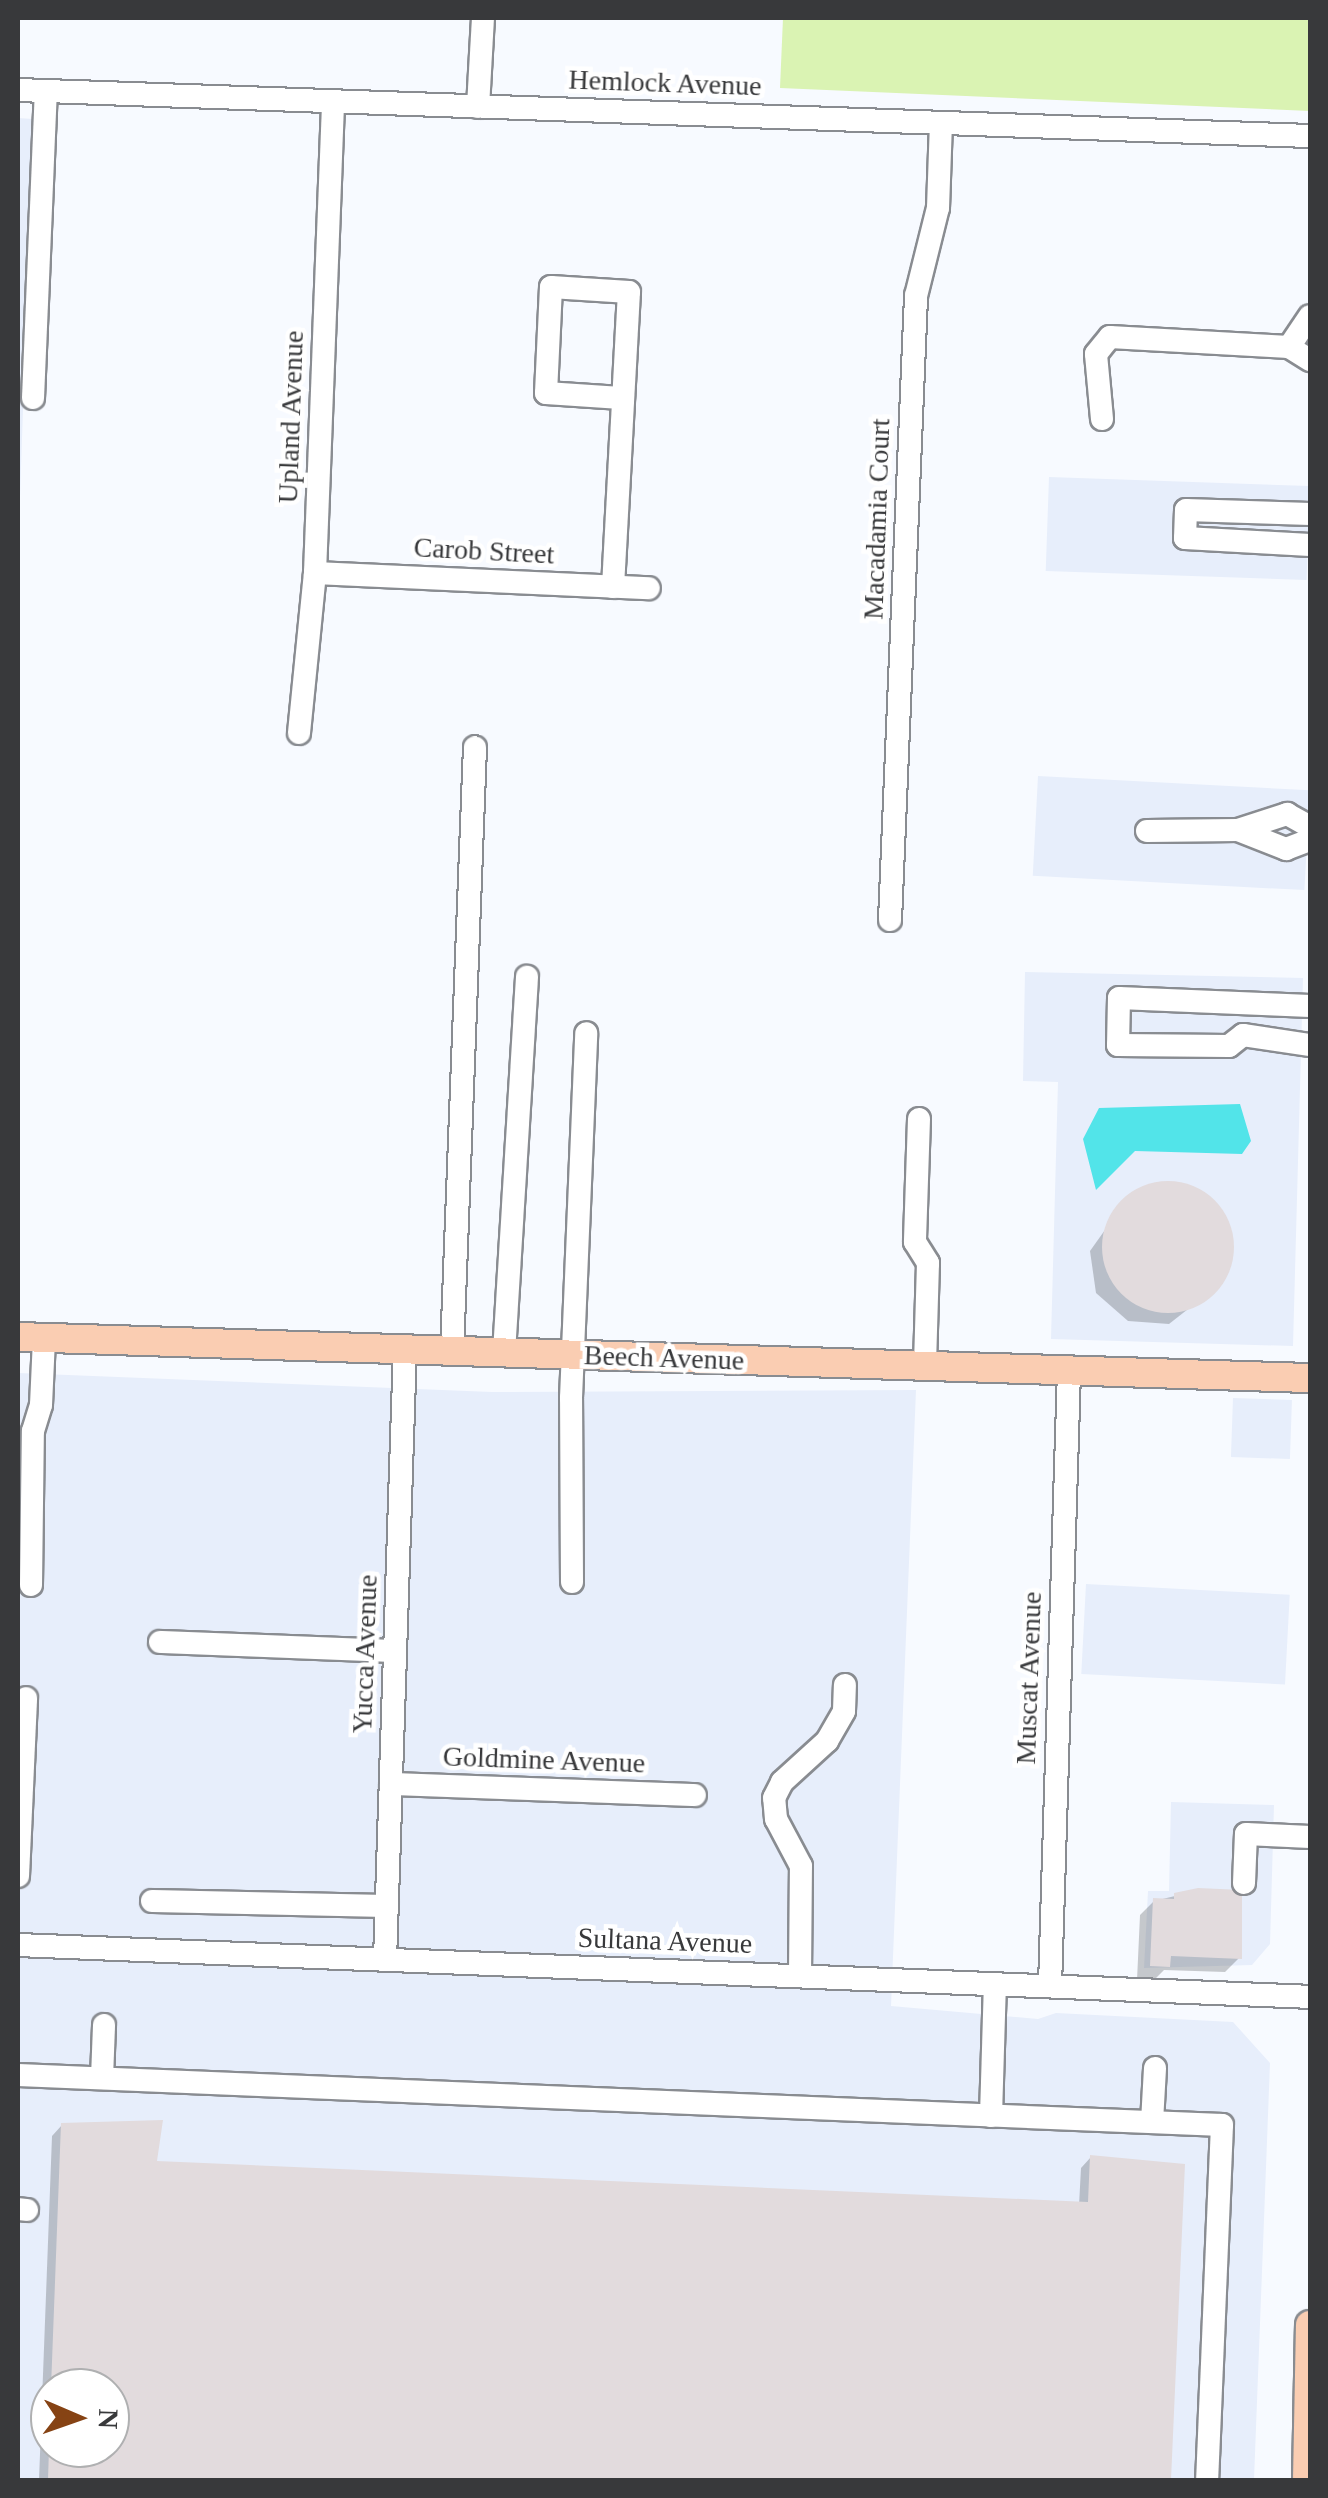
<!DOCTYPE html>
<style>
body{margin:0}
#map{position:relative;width:1328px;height:2498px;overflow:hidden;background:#f7faff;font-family:Georgia,serif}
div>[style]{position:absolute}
.built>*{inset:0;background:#e7eefb;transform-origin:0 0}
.green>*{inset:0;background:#daf3b3}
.water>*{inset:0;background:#52e4e9}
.shadow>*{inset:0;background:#0003}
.building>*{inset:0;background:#e2dbdd}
.round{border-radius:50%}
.roads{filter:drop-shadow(2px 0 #898c91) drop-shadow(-2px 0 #898c91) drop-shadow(0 2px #898c91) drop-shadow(0 -2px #898c91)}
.minor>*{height:22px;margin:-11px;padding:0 11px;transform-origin:11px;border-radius:11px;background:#fff}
.major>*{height:28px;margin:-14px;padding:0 14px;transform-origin:14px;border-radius:14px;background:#facdb2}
span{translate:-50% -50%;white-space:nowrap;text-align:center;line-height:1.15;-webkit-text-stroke:9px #fff;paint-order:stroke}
.street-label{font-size:28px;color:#38393b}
.frame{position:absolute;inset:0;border:20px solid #38393b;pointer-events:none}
.north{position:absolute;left:30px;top:2368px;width:100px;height:100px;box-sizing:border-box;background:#fff;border:2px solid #afb0b1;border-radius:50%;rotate:92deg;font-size:28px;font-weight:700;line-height:40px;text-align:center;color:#38393b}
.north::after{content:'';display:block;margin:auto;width:35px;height:45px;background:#864314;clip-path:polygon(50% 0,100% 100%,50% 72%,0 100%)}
</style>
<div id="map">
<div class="built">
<i style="clip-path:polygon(18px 118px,33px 119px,18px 555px)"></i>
<i style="left:1049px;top:477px;width:261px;height:94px;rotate:2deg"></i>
<i style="left:1038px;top:776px;width:272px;height:100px;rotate:3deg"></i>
<i style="clip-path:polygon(1025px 972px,1303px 978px,1293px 1346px,1051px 1339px,1058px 1082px,1023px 1081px)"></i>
<i style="clip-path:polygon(evenodd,18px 1373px,492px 1392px,916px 1390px,891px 2006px,1038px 2019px,1056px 2013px,1233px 2022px,1270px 2063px,1254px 2480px,18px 2480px,18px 1373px,50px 2388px,110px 2388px,110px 2448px,50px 2448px,50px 2388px)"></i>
<i style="left:1233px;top:1398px;width:59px;height:59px;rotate:2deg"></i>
<i style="left:1086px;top:1584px;width:204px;height:90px;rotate:3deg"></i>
<i style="clip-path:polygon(1171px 1802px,1274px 1805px,1270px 1944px,1252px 1965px,1144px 1968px,1148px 1891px,1169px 1891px)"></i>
</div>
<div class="green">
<i style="clip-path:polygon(783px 18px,1310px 18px,1310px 111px,780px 88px)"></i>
</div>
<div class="water">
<i style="clip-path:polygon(1240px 1104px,1251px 1141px,1242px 1154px,1135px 1151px,1096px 1190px,1083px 1139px,1099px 1108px)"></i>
</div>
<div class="shadow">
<i style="clip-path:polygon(1186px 1186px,1204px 1195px,1228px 1227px,1232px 1246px,1220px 1284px,1169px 1324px,1128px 1321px,1096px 1293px,1090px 1251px,1127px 1199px,1145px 1188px)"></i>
<i style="clip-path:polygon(1175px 1896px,1239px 1958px,1225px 1972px,1164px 1970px,1154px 1980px,1137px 1980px,1140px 1915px,1154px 1901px)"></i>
<i style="clip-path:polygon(evenodd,62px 2125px,155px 2164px,1079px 2205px,1081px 2168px,1091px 2157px,1182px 2166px,1169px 2480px,39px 2480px,52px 2136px,62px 2125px,50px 2388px,110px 2388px,110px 2448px,50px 2448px,50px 2388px)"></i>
</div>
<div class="building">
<i class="round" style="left:1102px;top:1181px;width:132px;height:132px"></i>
<i style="clip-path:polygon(1198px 1888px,1242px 1890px,1242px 1959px,1171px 1956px,1170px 1967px,1150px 1966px,1153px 1898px,1174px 1899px,1174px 1893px)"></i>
<i style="clip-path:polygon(163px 2120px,157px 2161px,1088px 2202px,1090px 2155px,1185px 2164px,1171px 2480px,48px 2480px,49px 2448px,110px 2448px,110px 2388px,51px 2388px,61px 2123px)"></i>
</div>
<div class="roads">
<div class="minor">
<i style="left:18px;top:90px;width:1293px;rotate:2.04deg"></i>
<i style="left:478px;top:107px;width:89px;rotate:-86.8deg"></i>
<i style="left:1289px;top:347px;width:37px;rotate:-56deg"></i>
<i style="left:33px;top:398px;width:306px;rotate:-87.6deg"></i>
<i style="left:1102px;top:419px;width:65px;rotate:-95.3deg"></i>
<i style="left:1096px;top:354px;width:22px;rotate:-51deg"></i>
<i style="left:1110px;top:337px;width:179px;rotate:3.2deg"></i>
<i style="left:1289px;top:347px;width:25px;rotate:32deg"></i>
<i style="left:1310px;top:514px;width:124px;rotate:-178.2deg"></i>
<i style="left:1186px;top:510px;width:28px;rotate:92deg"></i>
<i style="left:1185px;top:538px;width:125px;rotate:3.2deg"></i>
<i style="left:315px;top:573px;width:334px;rotate:2.6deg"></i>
<i style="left:613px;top:587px;width:295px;rotate:-86.9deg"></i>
<i style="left:629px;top:292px;width:78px;rotate:-176.3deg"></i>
<i style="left:551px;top:287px;width:106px;rotate:92.7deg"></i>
<i style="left:546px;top:393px;width:75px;rotate:3.8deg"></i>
<i style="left:299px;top:733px;width:161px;rotate:-84.3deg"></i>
<i style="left:315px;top:573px;width:471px;rotate:-87.8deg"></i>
<i style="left:1238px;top:830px;width:52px;rotate:21.6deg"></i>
<i style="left:1286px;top:849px;width:26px;rotate:-21deg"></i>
<i style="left:1147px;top:831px;width:91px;rotate:-0.6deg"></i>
<i style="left:1238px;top:830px;width:52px;rotate:-18.1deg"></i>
<i style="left:1287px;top:814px;width:26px;rotate:29deg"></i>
<i style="left:890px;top:920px;width:625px;rotate:-87.61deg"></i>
<i style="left:916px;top:296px;width:91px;rotate:-76deg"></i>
<i style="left:938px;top:208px;width:85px;rotate:-88deg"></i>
<i style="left:1310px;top:1006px;width:191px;rotate:-177.6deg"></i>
<i style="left:1119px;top:998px;width:47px;rotate:91.2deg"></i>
<i style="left:1118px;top:1045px;width:111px;rotate:0.5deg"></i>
<i style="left:1229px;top:1046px;width:18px;rotate:-38deg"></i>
<i style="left:1243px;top:1035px;width:68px;rotate:8.5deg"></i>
<i style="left:919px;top:1119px;width:123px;rotate:91.9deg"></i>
<i style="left:915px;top:1242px;width:25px;rotate:58deg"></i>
<i style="left:928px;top:1263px;width:103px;rotate:91.7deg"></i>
<i style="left:452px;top:1351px;width:604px;rotate:-87.82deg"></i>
<i style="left:504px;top:1353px;width:377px;rotate:-86.5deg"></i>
<i style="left:572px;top:1582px;width:184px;rotate:-90.3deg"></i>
<i style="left:571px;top:1398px;width:365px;rotate:-87.6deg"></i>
<i style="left:31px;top:1585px;width:154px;rotate:-89.3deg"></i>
<i style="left:33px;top:1431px;width:27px;rotate:-73deg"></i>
<i style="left:41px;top:1405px;width:67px;rotate:-87.4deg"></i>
<i style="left:160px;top:1642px;width:235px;rotate:2.2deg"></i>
<i style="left:391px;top:1784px;width:304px;rotate:2.1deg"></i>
<i style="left:18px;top:1876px;width:178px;rotate:-87.4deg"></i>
<i style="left:1244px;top:1883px;width:49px;rotate:-87.7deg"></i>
<i style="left:1246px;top:1834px;width:64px;rotate:2.7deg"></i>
<i style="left:152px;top:1901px;width:235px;rotate:1.2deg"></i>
<i style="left:18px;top:1945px;width:1293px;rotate:2.3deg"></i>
<i style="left:385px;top:1960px;width:611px;rotate:-88.13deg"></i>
<i style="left:800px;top:1976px;width:110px;rotate:-89.5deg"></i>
<i style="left:801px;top:1866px;width:53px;rotate:-118deg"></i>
<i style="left:776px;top:1819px;width:21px;rotate:-95deg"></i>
<i style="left:774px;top:1798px;width:18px;rotate:-63deg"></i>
<i style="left:782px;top:1782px;width:61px;rotate:-42.3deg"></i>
<i style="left:827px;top:1741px;width:34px;rotate:-60deg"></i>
<i style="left:844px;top:1711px;width:26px;rotate:-88deg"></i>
<i style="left:1050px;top:1986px;width:615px;rotate:-88.23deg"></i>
<i style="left:18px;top:2075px;width:1205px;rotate:2.38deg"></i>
<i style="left:1222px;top:2125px;width:355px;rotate:92.4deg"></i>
<i style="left:102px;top:2078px;width:53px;rotate:-87.8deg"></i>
<i style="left:991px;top:2116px;width:132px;rotate:-88.3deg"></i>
<i style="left:1152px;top:2122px;width:54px;rotate:-86.8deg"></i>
<i style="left:18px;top:2209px;width:9px;rotate:6deg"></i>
</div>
<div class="major">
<i style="left:18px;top:1337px;width:1293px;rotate:1.82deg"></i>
<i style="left:1307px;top:2480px;width:155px;rotate:-88.9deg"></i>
</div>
</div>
<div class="street-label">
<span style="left:665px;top:83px;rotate:2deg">Hemlock Avenue</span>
<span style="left:291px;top:417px;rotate:-88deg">Upland Avenue</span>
<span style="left:877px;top:519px;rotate:-88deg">Macadamia Court</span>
<span style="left:484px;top:551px;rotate:3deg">Carob Street</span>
<span style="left:664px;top:1358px;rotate:2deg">Beech Avenue</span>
<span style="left:365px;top:1654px;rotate:-88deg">Yucca Avenue</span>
<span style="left:1029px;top:1678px;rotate:-88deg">Muscat Avenue</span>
<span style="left:544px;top:1760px;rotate:2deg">Goldmine Avenue</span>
<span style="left:665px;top:1941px;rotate:2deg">Sultana Avenue</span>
</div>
<div class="frame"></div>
<div class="north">N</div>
</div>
